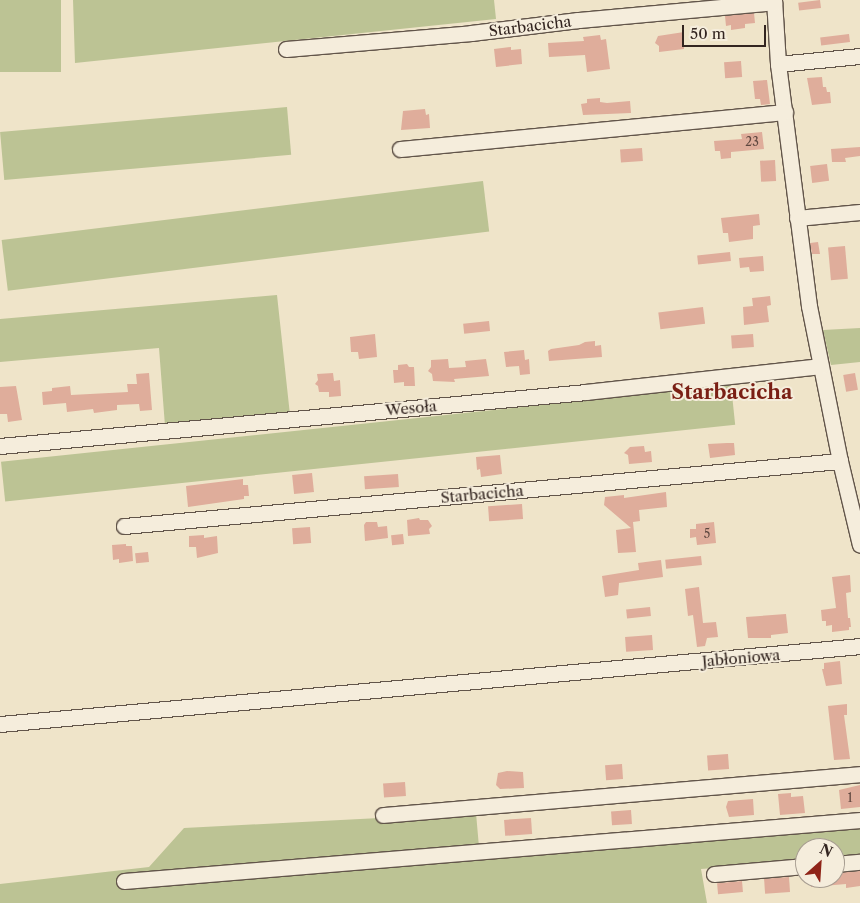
<!DOCTYPE html>
<meta charset="utf-8">
<style>
body{margin:0}
#map{position:relative;width:860px;height:903px;overflow:hidden;background:#efe4c9;font-family:"Libre Caslon Text",serif}
div>[style]{position:absolute}
.green>*{inset:0;background:#bcc394;transform-origin:0 0}
.building>*{inset:0;background:#dfad9b;transform-origin:0 0}
.roads{filter:drop-shadow(1px 0 #62554a) drop-shadow(-1px 0 #62554a) drop-shadow(0 1px #62554a) drop-shadow(0 -1px #62554a)}
.minor>*{height:15px;margin:-7.5px;padding:0 7.5px;transform-origin:7.5px;border-radius:7.5px;background:#f5eddc}
span{translate:-50% -50%;white-space:nowrap;text-align:center;line-height:1.15;-webkit-text-stroke:4px #f5eddc;paint-order:stroke}
.number-label{font-size:12px;color:#5e473f}
.number-label span{-webkit-text-stroke-width:0}
.street-label{font-size:15px;color:#332520}
.district-label{font-size:20px;color:#7a1f14;font-weight:700}
.north{position:absolute;left:795px;top:838px;width:50px;height:50px;box-sizing:border-box;background:#f5eddc;border:1px solid #a79d91;border-radius:50%;rotate:26deg;font-size:14px;font-weight:700;line-height:20px;text-align:center;color:#332520}
.north::after{content:'';display:block;margin:auto;width:18px;height:22px;background:#8f2418;clip-path:polygon(50% 0,100% 100%,50% 72%,0 100%)}
.scale{position:absolute;left:682px;top:25px;width:84px;height:22px;box-sizing:border-box;border:2px solid #332520;border-top:0;padding-left:6px;font-size:15px;line-height:18px;white-space:nowrap;color:#332520;-webkit-text-stroke:4px #f5eddc;paint-order:stroke}
</style>
<div id="map">
<div class="green">
<i style="left:0;top:0;width:61px;height:72px"></i>
<i style="clip-path:polygon(73px 0,494px 0,496px 19px,75px 63px)"></i>
<i style="left:287px;top:107px;width:48px;height:288px;rotate:85deg"></i>
<i style="left:483px;top:181px;width:51px;height:485px;rotate:83deg"></i>
<i style="clip-path:polygon(277px 295px,290px 415px,165px 426px,159px 348px,0 362px,0 319px)"></i>
<i style="clip-path:polygon(860px 328px,860px 362px,831px 365px,823px 330px)"></i>
<i style="left:731px;top:385px;width:40px;height:734px;rotate:84deg"></i>
<i style="clip-path:polygon(476px 813px,479px 847px,860px 815px,860px 856px,835px 858px,835px 848px,805px 848px,805px 861px,701px 869px,707px 903px,0 903px,0 884px,149px 867px,184px 828px)"></i>
</div>
<div class="building">
<i style="left:820px;top:0;width:8px;height:22px;rotate:83deg"></i>
<i style="clip-path:polygon(754px 13px,755px 23px,745px 24px,745px 28px,731px 30px,731px 25px,726px 26px,725px 16px)"></i>
<i style="clip-path:polygon(684px 32px,684px 49px,659px 52px,659px 46px,655px 43px,658px 36px)"></i>
<i style="left:849px;top:34px;width:8px;height:29px;rotate:83deg"></i>
<i style="clip-path:polygon(600px 35px,601px 40px,606px 39px,610px 69px,587px 72px,585px 55px,549px 57px,548px 43px,584px 41px,583px 37px)"></i>
<i style="clip-path:polygon(511px 47px,511px 50px,521px 49px,522px 64px,496px 67px,494px 49px)"></i>
<i style="left:741px;top:61px;width:16px;height:17px;rotate:86deg"></i>
<i style="clip-path:polygon(822px 77px,823px 87px,826px 87px,827px 92px,830px 92px,831px 103px,812px 105px,807px 78px)"></i>
<i style="clip-path:polygon(767px 80px,770px 104px,761px 105px,760px 99px,755px 99px,753px 81px)"></i>
<i style="clip-path:polygon(600px 98px,600px 102px,607px 103px,630px 101px,631px 113px,583px 115px,581px 104px,587px 103px,587px 99px)"></i>
<i style="clip-path:polygon(425px 109px,426px 115px,429px 114px,430px 128px,401px 130px,403px 111px)"></i>
<i style="clip-path:polygon(762px 132px,764px 149px,731px 152px,731px 158px,721px 159px,720px 151px,715px 151px,714px 141px,742px 139px,741px 134px)"></i>
<i style="clip-path:polygon(860px 147px,860px 156px,845px 158px,846px 162px,832px 162px,831px 149px)"></i>
<i style="left:642px;top:148px;width:13px;height:22px;rotate:86deg"></i>
<i style="left:775px;top:160px;width:21px;height:15px;rotate:87deg"></i>
<i style="left:827px;top:164px;width:17px;height:17px;rotate:83deg"></i>
<i style="clip-path:polygon(759px 214px,760px 225px,753px 226px,753px 239px,729px 242px,728px 233px,723px 233px,721px 218px)"></i>
<i style="clip-path:polygon(818px 242px,820px 254px,812px 254px,810px 243px)"></i>
<i style="left:845px;top:246px;width:33px;height:17px;rotate:85deg"></i>
<i style="left:730px;top:252px;width:9px;height:33px;rotate:84deg"></i>
<i style="clip-path:polygon(763px 256px,764px 271px,750px 272px,749px 267px,740px 268px,739px 258px)"></i>
<i style="clip-path:polygon(770px 296px,771px 305px,767px 306px,769px 322px,744px 325px,743px 307px,753px 306px,752px 298px)"></i>
<i style="left:703px;top:307px;width:17px;height:45px;rotate:83deg"></i>
<i style="left:489px;top:321px;width:10px;height:26px;rotate:84deg"></i>
<i style="clip-path:polygon(375px 334px,377px 357px,359px 359px,358px 352px,351px 352px,350px 337px)"></i>
<i style="left:753px;top:334px;width:13px;height:22px;rotate:86deg"></i>
<i style="clip-path:polygon(595px 341px,595px 346px,601px 345px,602px 357px,549px 361px,548px 351px,551px 349px,579px 345px,585px 342px)"></i>
<i style="clip-path:polygon(524px 350px,525px 360px,529px 359px,530px 374px,520px 375px,519px 366px,506px 367px,504px 352px)"></i>
<i style="clip-path:polygon(448px 359px,449px 368px,466px 367px,465px 361px,486px 359px,489px 376px,454px 379px,455px 382px,433px 381px,432px 374px,428px 371px,431px 367px,431px 360px)"></i>
<i style="clip-path:polygon(407px 364px,409px 367px,414px 367px,415px 386px,404px 386px,404px 382px,394px 383px,393px 370px,398px 370px,398px 365px)"></i>
<i style="clip-path:polygon(149px 373px,152px 410px,140px 411px,139px 404px,117px 405px,117px 410px,94px 413px,93px 409px,67px 412px,66px 403px,43px 405px,42px 392px,52px 391px,52px 388px,70px 386px,71px 395px,128px 392px,127px 384px,137px 384px,136px 374px)"></i>
<i style="clip-path:polygon(333px 373px,334px 381px,340px 380px,341px 396px,329px 397px,329px 392px,319px 392px,318px 386px,315px 384px,318px 380px,317px 374px)"></i>
<i style="left:855px;top:373px;width:17px;height:12px;rotate:80deg"></i>
<i style="clip-path:polygon(16px 386px,22px 420px,8px 422px,7px 414px,0 414px,0 387px)"></i>
<i style="clip-path:polygon(727px 443px,734px 443px,735px 455px,710px 458px,708px 444px)"></i>
<i style="clip-path:polygon(644px 446px,645px 452px,651px 451px,652px 462px,629px 464px,628px 455px,624px 453px,630px 447px)"></i>
<i style="clip-path:polygon(500px 455px,502px 474px,481px 477px,480px 469px,477px 470px,476px 457px)"></i>
<i style="left:312px;top:473px;width:19px;height:20px;rotate:84deg"></i>
<i style="left:398px;top:474px;width:13px;height:34px;rotate:86deg"></i>
<i style="clip-path:polygon(243px 479px,243px 485px,248px 485px,249px 496px,244px 496px,244px 499px,188px 507px,186px 486px)"></i>
<i style="clip-path:polygon(666px 492px,667px 507px,639px 510px,640px 521px,633px 522px,636px 552px,618px 553px,616px 530px,631px 528px,604px 505px,605px 497px,624px 495px,624px 498px)"></i>
<i style="left:522px;top:504px;width:15px;height:34px;rotate:86deg"></i>
<i style="clip-path:polygon(419px 518px,420px 520px,428px 520px,432px 526px,429px 529px,430px 534px,408px 536px,407px 520px)"></i>
<i style="clip-path:polygon(366px 522px,377px 522px,378px 527px,387px 526px,388px 538px,365px 541px,364px 525px)"></i>
<i style="clip-path:polygon(714px 522px,716px 543px,697px 545px,696px 537px,690px 538px,690px 529px,696px 529px,696px 524px)"></i>
<i style="left:310px;top:527px;width:16px;height:18px;rotate:86deg"></i>
<i style="left:403px;top:534px;width:10px;height:12px;rotate:84deg"></i>
<i style="clip-path:polygon(204px 535px,204px 538px,217px 536px,218px 553px,197px 558px,196px 547px,189px 547px,189px 536px)"></i>
<i style="clip-path:polygon(126px 544px,126px 546px,132px 546px,133px 561px,119px 563px,119px 559px,113px 560px,112px 545px)"></i>
<i style="left:148px;top:552px;width:10px;height:13px;rotate:84deg"></i>
<i style="left:701px;top:556px;width:9px;height:36px;rotate:84deg"></i>
<i style="clip-path:polygon(661px 560px,663px 577px,619px 583px,618px 595px,605px 597px,602px 576px,639px 570px,638px 563px)"></i>
<i style="clip-path:polygon(850px 575px,851px 592px,846px 593px,848px 618px,850px 618px,851px 627px,849px 627px,849px 630px,832px 632px,832px 625px,826px 626px,826px 621px,822px 621px,821px 610px,836px 608px,832px 577px)"></i>
<i style="clip-path:polygon(699px 587px,703px 623px,716px 622px,718px 637px,707px 638px,705px 646px,697px 647px,693px 615px,688px 616px,685px 589px)"></i>
<i style="left:650px;top:607px;width:9px;height:24px;rotate:84deg"></i>
<i style="clip-path:polygon(786px 614px,788px 633px,771px 635px,771px 638px,748px 638px,746px 617px)"></i>
<i style="left:652px;top:635px;width:15px;height:27px;rotate:86deg"></i>
<i style="clip-path:polygon(840px 661px,842px 684px,826px 686px,822px 669px,824px 669px,824px 663px)"></i>
<i style="clip-path:polygon(847px 704px,847px 715px,844px 715px,850px 759px,834px 760px,828px 706px)"></i>
<i style="left:728px;top:754px;width:15px;height:21px;rotate:86deg"></i>
<i style="left:622px;top:764px;width:15px;height:17px;rotate:86deg"></i>
<i style="clip-path:polygon(507px 771px,523px 772px,524px 788px,500px 789px,496px 785px,498px 773px)"></i>
<i style="left:405px;top:782px;width:14px;height:22px;rotate:86deg"></i>
<i style="clip-path:polygon(860px 785px,860px 807px,841px 809px,839px 790px)"></i>
<i style="clip-path:polygon(791px 793px,791px 797px,803px 796px,805px 813px,780px 815px,778px 794px)"></i>
<i style="clip-path:polygon(753px 799px,754px 815px,729px 817px,726px 807px,728px 801px)"></i>
<i style="left:631px;top:810px;width:14px;height:20px;rotate:86deg"></i>
<i style="left:531px;top:818px;width:16px;height:27px;rotate:86deg"></i>
<i style="clip-path:polygon(860px 871px,860px 886px,846px 888px,846px 884px,811px 887px,810px 878px,835px 878px,835px 873px)"></i>
<i style="left:789px;top:877px;width:15px;height:25px;rotate:86deg"></i>
<i style="left:742px;top:881px;width:11px;height:25px;rotate:85deg"></i>
</div>
<div class="roads">
<div class="minor">
<i style="left:774px;top:0;width:64px;rotate:86.4deg"></i>
<i style="left:778px;top:64px;width:244px;rotate:82.7deg"></i>
<i style="left:809px;top:306px;width:158px;rotate:78.7deg"></i>
<i style="left:840px;top:461px;width:86px;rotate:76.6deg"></i>
<i style="left:286px;top:49px;width:186px;rotate:-4.9deg"></i>
<i style="left:471px;top:33px;width:108px;rotate:-6.9deg"></i>
<i style="left:578px;top:20px;width:197px;rotate:-5.2deg"></i>
<i style="left:778px;top:64px;width:82px;rotate:-5.6deg"></i>
<i style="left:400px;top:149px;width:387px;rotate:-5.5deg"></i>
<i style="left:797px;top:218px;width:63px;rotate:-5.4deg"></i>
<i style="left:0;top:446px;width:588px;rotate:-5.26deg"></i>
<i style="left:586px;top:392px;width:236px;rotate:-6.3deg"></i>
<i style="left:124px;top:526px;width:719px;rotate:-5.19deg"></i>
<i style="left:0;top:724px;width:864px;rotate:-5.18deg"></i>
<i style="left:383px;top:815px;width:479px;rotate:-4.9deg"></i>
<i style="left:835px;top:864px;width:25px;rotate:-5deg"></i>
<i style="left:714px;top:874px;width:91px;rotate:-5deg"></i>
<i style="left:124px;top:881px;width:739px;rotate:-4.74deg"></i>
</div>
</div>
<div class="number-label">
<span style="left:752px;top:142px">23</span>
<span style="left:707px;top:534px">5</span>
<span style="left:850px;top:798px">1</span>
</div>
<div class="street-label">
<span style="left:530px;top:26px;rotate:-7deg">Starbacicha</span>
<span style="left:411px;top:408px;rotate:-5deg">Wesoła</span>
<span style="left:482px;top:494px;rotate:-5deg">Starbacicha</span>
<span style="left:741px;top:658px;rotate:-5deg">Jabłoniowa</span>
</div>
<div class="district-label">
<span style="left:732px;top:392px">Starbacicha</span>
</div>
<div class="north">N</div>
<div class="scale">50 m</div>
</div>
